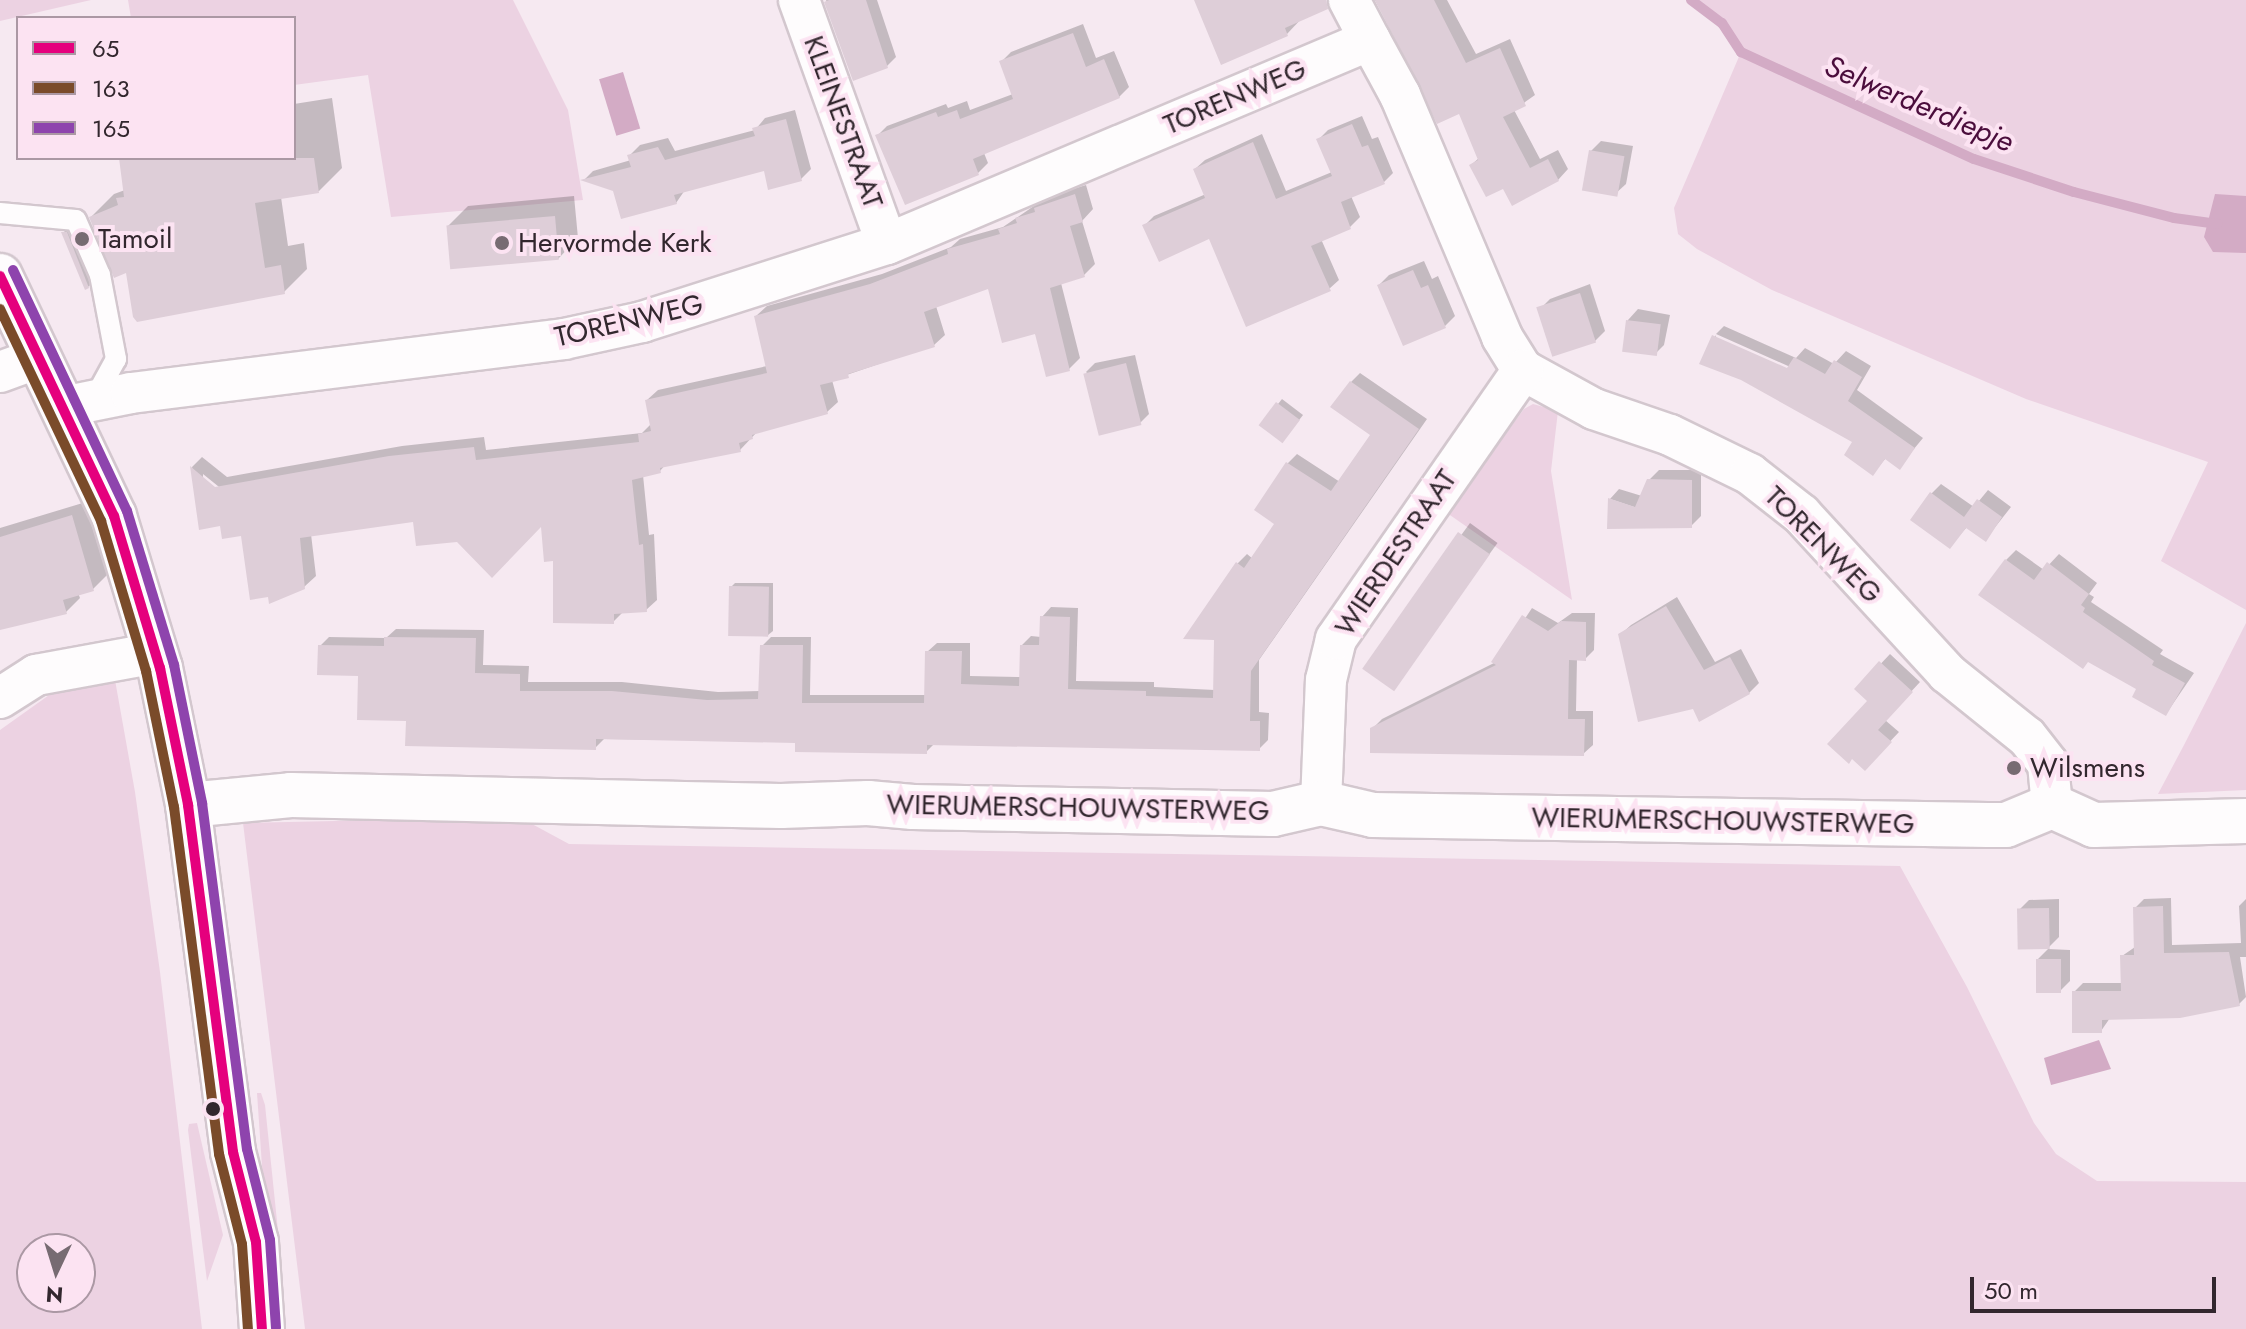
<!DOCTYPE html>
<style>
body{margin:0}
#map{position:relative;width:2246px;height:1329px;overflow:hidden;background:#f6e9f1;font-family:Jost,sans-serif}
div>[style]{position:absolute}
.green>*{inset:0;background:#ecd2e2}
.water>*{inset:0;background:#d3abc5;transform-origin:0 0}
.shadow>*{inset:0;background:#0003;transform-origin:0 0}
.stream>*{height:10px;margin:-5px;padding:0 5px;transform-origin:5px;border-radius:5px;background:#d3abc5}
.building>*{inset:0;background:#deced8;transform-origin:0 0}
.roads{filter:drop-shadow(2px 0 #d3c7ce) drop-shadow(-2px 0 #d3c7ce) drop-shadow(0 2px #d3c7ce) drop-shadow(0 -2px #d3c7ce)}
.lane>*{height:20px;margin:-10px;padding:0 10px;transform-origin:10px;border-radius:10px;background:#fefcfd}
.street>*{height:40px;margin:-20px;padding:0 20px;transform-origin:20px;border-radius:20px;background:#fefcfd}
.secondary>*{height:44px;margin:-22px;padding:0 22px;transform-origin:22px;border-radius:22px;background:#fefcfd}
.primary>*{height:44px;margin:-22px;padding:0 22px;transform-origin:22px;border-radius:22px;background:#fefcfd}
.bus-1>*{height:10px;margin:-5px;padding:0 5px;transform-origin:5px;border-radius:5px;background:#e5007d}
.bus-2>*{height:10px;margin:-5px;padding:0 5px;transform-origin:5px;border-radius:5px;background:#7a4b2a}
.bus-3>*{height:10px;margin:-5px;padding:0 5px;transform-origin:5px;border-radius:5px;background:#8e44ad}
.dots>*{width:22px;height:22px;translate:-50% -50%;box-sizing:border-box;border:4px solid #fce3f2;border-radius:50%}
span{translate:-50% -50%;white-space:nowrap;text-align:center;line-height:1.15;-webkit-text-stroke:8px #fce3f2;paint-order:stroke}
.street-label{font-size:28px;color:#32272e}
.poi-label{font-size:28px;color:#32272e}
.left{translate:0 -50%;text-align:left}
.water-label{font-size:30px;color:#4b0d3c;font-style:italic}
.legend{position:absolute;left:16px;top:16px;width:280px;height:144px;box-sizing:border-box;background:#fce3f2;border:2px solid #ab98a4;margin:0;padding:10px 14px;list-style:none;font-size:24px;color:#32272e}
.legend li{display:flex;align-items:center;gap:16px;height:40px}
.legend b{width:40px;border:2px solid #ab98a4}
.north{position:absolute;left:16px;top:1233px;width:80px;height:80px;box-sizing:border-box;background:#fce3f2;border:2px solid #ab98a4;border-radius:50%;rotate:184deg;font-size:22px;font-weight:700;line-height:32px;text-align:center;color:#32272e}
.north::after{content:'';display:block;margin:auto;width:28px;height:36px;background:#776b72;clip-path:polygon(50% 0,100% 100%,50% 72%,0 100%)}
.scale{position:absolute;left:1970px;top:1277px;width:246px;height:36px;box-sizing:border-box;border:4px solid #32272e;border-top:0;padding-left:10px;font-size:24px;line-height:28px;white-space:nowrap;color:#32272e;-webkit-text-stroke:6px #fce3f2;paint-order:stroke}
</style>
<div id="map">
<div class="green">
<i style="clip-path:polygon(0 0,91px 0,0 21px)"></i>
<i style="clip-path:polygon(128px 0,513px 0,568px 110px,583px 200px,391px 217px,368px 75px,294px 85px,294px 18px,131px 18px)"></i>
<i style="clip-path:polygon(1690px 0,2246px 0,2246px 610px,2161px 561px,2208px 462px,2026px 399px,1772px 290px,1697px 249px,1678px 234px,1674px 208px,1741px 52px,1722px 23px)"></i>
<i style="clip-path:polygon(1533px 404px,1558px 411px,1551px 471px,1572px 600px,1447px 513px,1524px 409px)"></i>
<i style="clip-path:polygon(2246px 623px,2246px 790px,2158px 794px,2184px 745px)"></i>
<i style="clip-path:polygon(evenodd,115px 680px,135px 792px,160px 972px,202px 1329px,0 1329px,0 730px,59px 688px,115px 680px,32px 1249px,80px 1249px,80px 1297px,32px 1297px,32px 1249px)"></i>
<i style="clip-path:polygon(519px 817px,569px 844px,1900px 866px,1967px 987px,2034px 1123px,2056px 1154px,2097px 1181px,2246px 1182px,2246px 1329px,305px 1329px,243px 823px)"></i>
<i style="clip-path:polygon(257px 1093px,261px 1093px,265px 1105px,281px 1260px,267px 1239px)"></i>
<i style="clip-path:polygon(197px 1123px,223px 1235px,207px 1281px,188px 1130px,189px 1124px)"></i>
</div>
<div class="water">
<i style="left:623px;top:72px;width:59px;height:25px;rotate:73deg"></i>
<i style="clip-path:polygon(2215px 194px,2246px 196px,2246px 253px,2213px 252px,2204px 237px)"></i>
<i style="clip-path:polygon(2099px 1040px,2111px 1069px,2051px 1085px,2044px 1058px)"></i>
</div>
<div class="shadow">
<i style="clip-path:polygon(826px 0,877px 0,896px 57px,887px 66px,854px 78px)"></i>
<i style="clip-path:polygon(1196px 0,1319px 0,1287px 34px)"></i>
<i style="clip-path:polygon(1375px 0,1447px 0,1476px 54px,1510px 39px,1535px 95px,1514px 110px,1540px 159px,1558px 150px,1568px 169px,1558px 180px,1504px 186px,1471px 165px,1479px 158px,1460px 112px,1422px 83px)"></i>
<i style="clip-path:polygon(1083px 24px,1096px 58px,1114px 51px,1129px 87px,1119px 97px,984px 153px,988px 163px,978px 173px,877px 136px,887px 126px,946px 104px,948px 108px,967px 101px,970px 110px,1013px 94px,1001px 62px,1011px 52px)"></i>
<i style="clip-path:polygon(332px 98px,342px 168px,319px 191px,281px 197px,288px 246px,304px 243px,307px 269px,284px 292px,128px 270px,91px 217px,114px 194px,125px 190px,121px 158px,294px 158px,294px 104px)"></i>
<i style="clip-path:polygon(795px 110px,811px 169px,801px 179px,765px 169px,685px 190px,676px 203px,584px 180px,593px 171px,631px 160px,630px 155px,640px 145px,668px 138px,675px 151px,755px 130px,765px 118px)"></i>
<i style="clip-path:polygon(1362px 116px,1372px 139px,1378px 137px,1393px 173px,1384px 182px,1351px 196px,1360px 217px,1350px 227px,1321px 239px,1339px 280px,1329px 289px,1210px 237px,1145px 225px,1154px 216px,1206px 194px,1195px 169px,1205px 160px,1262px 134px,1286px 191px,1332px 172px,1319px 139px,1328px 130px)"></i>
<i style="clip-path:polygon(1601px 141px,1633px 146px,1626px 184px,1615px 194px,1591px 151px)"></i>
<i style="clip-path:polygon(evenodd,1086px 185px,1093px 209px,1082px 221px,1095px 264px,1084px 275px,1061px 283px,1080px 358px,1069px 369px,989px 286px,936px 306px,945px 335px,934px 345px,832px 380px,838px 402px,827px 412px,758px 431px,740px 450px,666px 464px,660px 471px,643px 475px,649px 535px,654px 534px,657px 600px,646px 610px,624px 611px,613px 622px,555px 559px,542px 523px,458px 540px,415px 520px,311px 534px,316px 576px,304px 587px,243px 534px,222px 524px,200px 527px,192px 467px,202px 457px,227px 477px,402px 446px,484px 437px,486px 450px,642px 433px,652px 423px,647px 400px,658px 390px,767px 366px,756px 316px,767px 306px,882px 274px,951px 247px,960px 239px,1003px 227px,1047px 197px,1086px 185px,203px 474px,224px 491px,222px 494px,203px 479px,203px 474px)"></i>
<i style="clip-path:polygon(574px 196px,578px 238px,558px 259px,448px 226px,468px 206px)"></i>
<i style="clip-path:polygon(68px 228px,72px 228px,93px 282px,88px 287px,64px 232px)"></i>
<i style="clip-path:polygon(1424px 261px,1432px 279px,1438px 276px,1455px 316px,1445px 326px,1379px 285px,1389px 275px)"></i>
<i style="clip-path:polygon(1590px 284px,1605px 331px,1595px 341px,1540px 309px,1550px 299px)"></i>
<i style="clip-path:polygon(1638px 309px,1670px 315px,1664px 345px,1654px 355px,1623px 350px,1628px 320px)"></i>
<i style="clip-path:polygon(1724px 326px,1796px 358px,1805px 348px,1834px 364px,1846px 351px,1871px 366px,1857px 390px,1923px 438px,1899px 467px,1886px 458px,1873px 473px,1846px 454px,1855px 442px,1742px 378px,1702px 363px,1716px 335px,1716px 339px,1796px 374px,1797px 370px,1716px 334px)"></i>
<i style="clip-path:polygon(1135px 355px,1149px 414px,1140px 423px,1086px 372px,1095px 363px)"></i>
<i style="clip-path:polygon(1360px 373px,1427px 419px,1259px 660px,1259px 712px,1269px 713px,1268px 740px,1259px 749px,935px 743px,926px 752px,797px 741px,604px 739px,595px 748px,408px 720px,360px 674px,320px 646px,329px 637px,386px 638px,396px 629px,484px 630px,483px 665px,529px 666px,528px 682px,622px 682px,718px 692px,760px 691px,762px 646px,771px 637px,811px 637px,810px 695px,926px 695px,927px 652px,937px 643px,970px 643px,970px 676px,1021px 677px,1022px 645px,1031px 636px,1041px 637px,1042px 617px,1051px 607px,1078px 608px,1076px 681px,1154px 682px,1154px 687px,1215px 690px,1216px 638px,1187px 637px,1238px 563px,1247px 554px,1253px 559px,1277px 524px,1257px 509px,1288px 463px,1297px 454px,1340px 482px,1373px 434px,1351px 382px)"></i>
<i style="clip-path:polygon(1282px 399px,1303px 415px,1287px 436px,1278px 404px)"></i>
<i style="clip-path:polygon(1659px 470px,1701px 470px,1701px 516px,1691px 526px,1610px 499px,1619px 489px,1642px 496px,1649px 480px)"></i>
<i style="clip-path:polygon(1941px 484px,1974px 507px,1988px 490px,2011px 507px,1985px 540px,1967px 527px,1950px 546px,1931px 494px)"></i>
<i style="clip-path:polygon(86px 502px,107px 575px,93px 589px,78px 593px,80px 598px,66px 612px,0 628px,0 528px)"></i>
<i style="left:1470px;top:523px;width:34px;height:180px;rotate:36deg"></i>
<i style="clip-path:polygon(2016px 550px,2044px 570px,2059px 554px,2097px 583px,2089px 594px,2094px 597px,2091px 602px,2163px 650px,2160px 654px,2194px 673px,2166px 714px,2006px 560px)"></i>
<i style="clip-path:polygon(735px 583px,773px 583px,773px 631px,768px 635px,731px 587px)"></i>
<i style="clip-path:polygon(1677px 597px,1715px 662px,1741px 649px,1759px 683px,1749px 693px,1694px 706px,1620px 635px,1631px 625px)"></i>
<i style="clip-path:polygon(1532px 608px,1558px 623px,1572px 613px,1595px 613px,1594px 650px,1585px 659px,1577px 659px,1576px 711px,1593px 711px,1593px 745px,1583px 754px,1372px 729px,1382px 719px,1496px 662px)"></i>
<i style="clip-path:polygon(1890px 654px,1920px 682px,1885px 720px,1899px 732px,1865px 768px,1870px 701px,1857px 689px)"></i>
<i style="clip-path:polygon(2171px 898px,2172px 945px,2241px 943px,2239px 906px,2246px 899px,2246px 957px,2240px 957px,2246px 997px,2239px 1004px,2110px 1018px,2101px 1031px,2074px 992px,2083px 983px,2123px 983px,2122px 956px,2135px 947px,2135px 908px,2144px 899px)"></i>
<i style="clip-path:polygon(2059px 899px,2059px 937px,2049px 947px,2019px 910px,2029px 900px)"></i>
<i style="clip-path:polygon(2048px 949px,2070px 950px,2070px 981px,2060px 991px,2038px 959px)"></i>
</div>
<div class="stream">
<i style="left:1691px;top:0;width:39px;rotate:37deg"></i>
<i style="left:1722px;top:23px;width:35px;rotate:57deg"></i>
<i style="left:1741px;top:52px;width:256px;rotate:24.7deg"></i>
<i style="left:1974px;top:159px;width:105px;rotate:18.3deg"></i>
<i style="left:2074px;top:192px;width:103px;rotate:14.6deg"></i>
<i style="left:2174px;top:218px;width:44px;rotate:7.8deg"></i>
</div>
<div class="building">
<i style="clip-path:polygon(829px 0,866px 0,888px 68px,853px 81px,824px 2px)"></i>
<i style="clip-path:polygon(1194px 0,1326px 0,1328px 9px,1285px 28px,1288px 36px,1221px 65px)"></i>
<i style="clip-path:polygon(1375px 0,1434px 0,1466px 63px,1500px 48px,1526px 106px,1503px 117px,1530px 168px,1548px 159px,1559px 181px,1512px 206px,1503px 189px,1486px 197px,1469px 165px,1478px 160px,1459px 114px,1437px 124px)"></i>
<i style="clip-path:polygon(1073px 33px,1086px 67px,1104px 59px,1120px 98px,973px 159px,979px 175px,905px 205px,875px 135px,936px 112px,938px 117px,957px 110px,960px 119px,1013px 99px,999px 61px)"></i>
<i style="clip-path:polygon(786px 119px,802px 181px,768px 190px,764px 171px,674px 195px,677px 204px,621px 219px,613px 191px,580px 180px,631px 167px,627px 155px,658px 147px,665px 160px,755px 136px,752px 128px)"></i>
<i style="clip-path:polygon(1352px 124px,1362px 147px,1368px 145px,1385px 184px,1341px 202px,1351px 229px,1311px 246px,1331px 291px,1246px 327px,1209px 239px,1159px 262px,1142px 225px,1205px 198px,1193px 169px,1253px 142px,1276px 199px,1332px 176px,1316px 139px)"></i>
<i style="left:1589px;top:150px;width:36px;height:41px;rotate:10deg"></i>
<i style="clip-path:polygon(119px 158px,314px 158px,319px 193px,255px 203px,265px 268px,281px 265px,285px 294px,137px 322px,133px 317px,126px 273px,114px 278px,89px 217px,118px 205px,116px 198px,124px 197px)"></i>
<i style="clip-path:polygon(1075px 194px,1083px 222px,1070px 226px,1085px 277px,1050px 288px,1070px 371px,1046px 377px,1035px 334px,1002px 343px,988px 289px,924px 312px,935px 347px,848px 374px,849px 378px,820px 385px,828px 414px,752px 435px,753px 439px,739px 443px,741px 452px,660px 468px,661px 473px,632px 480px,639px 545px,643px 544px,647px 612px,614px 614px,614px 624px,553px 623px,553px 561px,544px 562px,541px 527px,492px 578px,457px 542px,416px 546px,413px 522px,300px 538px,305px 589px,269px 604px,268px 597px,250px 600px,241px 536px,222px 539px,220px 526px,199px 530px,190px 466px,215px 487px,389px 456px,474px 447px,476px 460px,639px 442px,638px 434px,651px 431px,645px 400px,767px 373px,754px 316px,870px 284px,948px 254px,947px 249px,1000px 234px,998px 229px,1017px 223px,1015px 218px,1035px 212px,1034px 208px)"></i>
<i style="left:555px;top:216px;width:44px;height:109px;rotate:85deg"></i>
<i style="clip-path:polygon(61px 232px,67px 232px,89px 288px,85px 290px)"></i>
<i style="clip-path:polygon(1413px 270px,1421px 288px,1428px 285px,1446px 328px,1403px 346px,1377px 285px)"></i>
<i style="left:1580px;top:293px;width:52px;height:46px;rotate:72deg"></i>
<i style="left:1626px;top:320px;width:35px;height:32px;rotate:7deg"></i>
<i style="clip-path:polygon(1712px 335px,1787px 368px,1794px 357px,1825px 374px,1834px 360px,1862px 377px,1848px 401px,1915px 448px,1900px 470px,1885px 459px,1873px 476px,1844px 455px,1852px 442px,1741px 380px,1699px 364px)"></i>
<i style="left:1126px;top:363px;width:64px;height:44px;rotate:76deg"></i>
<i style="clip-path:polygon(1350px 381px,1419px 429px,1251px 671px,1250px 721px,1260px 721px,1260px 751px,927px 745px,927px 754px,795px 752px,795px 743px,596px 739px,596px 750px,405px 746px,406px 721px,357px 720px,358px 676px,317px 675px,318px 645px,384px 646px,384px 637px,476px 638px,475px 673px,520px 674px,520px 691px,612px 691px,707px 700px,758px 699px,760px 645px,803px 645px,802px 703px,924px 703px,925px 651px,962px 651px,961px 684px,1019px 686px,1020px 645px,1039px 645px,1040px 616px,1070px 617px,1068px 689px,1146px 691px,1146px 696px,1213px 698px,1214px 640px,1183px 639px,1236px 562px,1244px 568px,1274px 524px,1254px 510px,1286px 462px,1331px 491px,1370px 435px,1330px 407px)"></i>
<i style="left:1276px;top:402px;width:30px;height:29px;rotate:37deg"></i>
<i style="clip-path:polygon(1647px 479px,1692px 480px,1692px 528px,1607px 529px,1608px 498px,1635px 507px)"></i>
<i style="clip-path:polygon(1930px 492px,1964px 517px,1977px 499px,2002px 517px,1986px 542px,1966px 528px,1950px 549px,1910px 520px)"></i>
<i style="clip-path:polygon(72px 515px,94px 591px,63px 600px,67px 614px,0 630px,0 537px)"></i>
<i style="left:1458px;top:532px;width:39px;height:167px;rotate:35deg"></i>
<i style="clip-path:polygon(2005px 559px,2034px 580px,2047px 562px,2089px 594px,2081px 605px,2085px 608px,2083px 612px,2154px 661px,2152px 665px,2185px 683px,2166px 716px,2132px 697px,2136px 689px,2088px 662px,2083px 669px,1978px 595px)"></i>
<i style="left:729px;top:586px;width:40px;height:50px;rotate:1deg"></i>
<i style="clip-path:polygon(1666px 606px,1704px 670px,1730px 657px,1750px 694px,1699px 722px,1693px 709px,1638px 722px,1618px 634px)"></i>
<i style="clip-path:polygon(1522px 615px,1548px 631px,1561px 621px,1586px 622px,1586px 661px,1569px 660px,1568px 719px,1585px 719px,1584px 756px,1370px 753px,1370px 728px,1496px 665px,1491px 662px)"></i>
<i style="clip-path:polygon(1879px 661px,1913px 692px,1878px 730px,1892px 742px,1865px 771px,1852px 759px,1849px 764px,1827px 744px,1867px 701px,1854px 689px)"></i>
<i style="clip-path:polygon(2163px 906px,2164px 953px,2229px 952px,2240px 1006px,2180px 1018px,2102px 1020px,2102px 1033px,2072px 1033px,2072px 991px,2121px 991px,2120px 955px,2134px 955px,2133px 907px)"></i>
<i style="left:2049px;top:908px;width:41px;height:32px;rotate:89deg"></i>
<i style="left:2036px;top:959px;width:25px;height:34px"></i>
</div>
<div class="roads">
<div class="lane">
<i style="left:0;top:213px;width:76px;rotate:5.3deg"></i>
<i style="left:76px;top:220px;width:60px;rotate:66.4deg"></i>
<i style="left:100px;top:275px;width:86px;rotate:79.2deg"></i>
<i style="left:116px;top:359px;width:48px;rotate:118.7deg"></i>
</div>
<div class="street">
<i style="left:799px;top:0;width:259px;rotate:70.2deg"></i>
<i style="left:1349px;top:0;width:45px;rotate:62.3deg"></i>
<i style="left:0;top:372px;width:40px;rotate:-20.2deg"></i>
<i style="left:62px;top:407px;width:70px;rotate:-11.5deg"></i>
<i style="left:131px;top:393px;width:436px;rotate:-7.1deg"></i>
<i style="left:564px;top:339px;width:80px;rotate:-12.3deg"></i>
<i style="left:642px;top:322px;width:257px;rotate:-17.7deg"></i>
<i style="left:887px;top:244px;width:524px;rotate:-22.9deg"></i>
<i style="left:1370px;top:40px;width:63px;rotate:61.4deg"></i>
<i style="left:1400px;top:95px;width:263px;rotate:67.1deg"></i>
<i style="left:1502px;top:337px;width:39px;rotate:58deg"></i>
<i style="left:1523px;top:370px;width:81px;rotate:28.8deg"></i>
<i style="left:1594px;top:409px;width:80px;rotate:18.9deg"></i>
<i style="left:1670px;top:435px;width:89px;rotate:26deg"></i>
<i style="left:1750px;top:474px;width:65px;rotate:38.1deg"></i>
<i style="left:1801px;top:514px;width:216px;rotate:47.4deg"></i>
<i style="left:1947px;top:673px;width:102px;rotate:38.7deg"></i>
<i style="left:2027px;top:737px;width:34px;rotate:52deg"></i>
<i style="left:2048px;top:764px;width:42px;rotate:84.6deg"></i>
<i style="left:0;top:698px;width:43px;rotate:-32.6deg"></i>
<i style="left:36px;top:675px;width:122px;rotate:-10.4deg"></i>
<i style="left:1321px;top:803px;width:123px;rotate:-87.7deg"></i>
<i style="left:1326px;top:680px;width:42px;rotate:-76.3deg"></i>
<i style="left:1336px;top:639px;width:328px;rotate:-55.2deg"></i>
</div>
<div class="secondary">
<i style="left:188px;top:805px;width:103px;rotate:-5.5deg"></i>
<i style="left:291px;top:795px;width:490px;rotate:1.3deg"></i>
<i style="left:781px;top:806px;width:87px;rotate:-2deg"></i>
<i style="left:868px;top:803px;width:45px;rotate:5.1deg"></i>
<i style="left:913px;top:807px;width:360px;rotate:1.1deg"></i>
<i style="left:1273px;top:814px;width:49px;rotate:-12.9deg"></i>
<i style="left:1321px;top:803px;width:53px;rotate:13deg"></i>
<i style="left:1373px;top:815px;width:615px;rotate:0.93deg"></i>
<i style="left:1988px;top:825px;width:18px"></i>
<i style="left:2006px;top:825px;width:50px;rotate:-22.4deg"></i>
<i style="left:2052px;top:806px;width:46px;rotate:24.3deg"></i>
<i style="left:2094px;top:825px;width:152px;rotate:-1.5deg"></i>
</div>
<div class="primary">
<i style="left:0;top:276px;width:266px;rotate:64.6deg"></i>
<i style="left:114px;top:516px;width:159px;rotate:73.2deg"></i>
<i style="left:160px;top:668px;width:140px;rotate:78.4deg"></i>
<i style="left:188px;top:805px;width:350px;rotate:82.6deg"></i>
<i style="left:233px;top:1152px;width:93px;rotate:75.7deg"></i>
<i style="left:256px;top:1242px;width:87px;rotate:86.1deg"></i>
</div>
</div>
<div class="bus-1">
<i style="left:0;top:276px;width:266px;rotate:64.6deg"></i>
<i style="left:114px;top:516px;width:159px;rotate:73.2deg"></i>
<i style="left:160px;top:668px;width:140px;rotate:78.4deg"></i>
<i style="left:188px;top:805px;width:350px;rotate:82.6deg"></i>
<i style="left:233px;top:1152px;width:93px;rotate:75.7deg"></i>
<i style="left:256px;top:1242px;width:87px;rotate:86.1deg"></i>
</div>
<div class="bus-2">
<i style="left:0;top:309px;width:235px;rotate:64.5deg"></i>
<i style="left:101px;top:521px;width:157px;rotate:73.3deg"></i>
<i style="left:146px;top:671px;width:139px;rotate:78.4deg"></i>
<i style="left:174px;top:807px;width:350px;rotate:82.6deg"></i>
<i style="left:219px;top:1154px;width:93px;rotate:75.7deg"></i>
<i style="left:242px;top:1244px;width:85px;rotate:86deg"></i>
</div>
<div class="bus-3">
<i style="left:13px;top:270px;width:267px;rotate:64.7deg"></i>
<i style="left:127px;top:511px;width:161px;rotate:73deg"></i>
<i style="left:174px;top:665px;width:141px;rotate:78.5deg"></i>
<i style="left:202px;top:803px;width:349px;rotate:82.6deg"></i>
<i style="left:247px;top:1149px;width:94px;rotate:75.8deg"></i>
<i style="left:270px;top:1240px;width:88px;rotate:86.1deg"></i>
</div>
<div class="dots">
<i style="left:82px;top:239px;background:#776b72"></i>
<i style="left:502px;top:243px;background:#776b72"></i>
<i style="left:2014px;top:768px;background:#776b72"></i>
<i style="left:213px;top:1109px;background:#32272e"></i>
</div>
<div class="street-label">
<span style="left:1235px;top:97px;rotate:-23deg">TORENWEG</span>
<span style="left:843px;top:122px;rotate:70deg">KLEINESTRAAT</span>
<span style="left:629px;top:321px;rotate:-13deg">TORENWEG</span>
<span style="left:1823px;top:545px;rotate:45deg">TORENWEG</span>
<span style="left:1396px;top:553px;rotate:-56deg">WIERDESTRAAT</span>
<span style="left:1078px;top:808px;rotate:1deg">WIERUMERSCHOUWSTERWEG</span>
<span style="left:1723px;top:821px;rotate:1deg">WIERUMERSCHOUWSTERWEG</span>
</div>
<div class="poi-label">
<span class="left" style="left:98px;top:239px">Tamoil</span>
<span class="left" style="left:518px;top:243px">Hervormde Kerk</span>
<span class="left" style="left:2030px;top:768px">Wilsmens</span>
</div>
<div class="water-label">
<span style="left:1919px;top:104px;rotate:23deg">Selwerderdiepje</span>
</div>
<ul class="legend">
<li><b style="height:10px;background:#e5007d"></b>65</li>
<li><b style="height:10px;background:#7a4b2a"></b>163</li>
<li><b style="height:10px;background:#8e44ad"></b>165</li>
</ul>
<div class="north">N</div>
<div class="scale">50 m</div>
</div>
